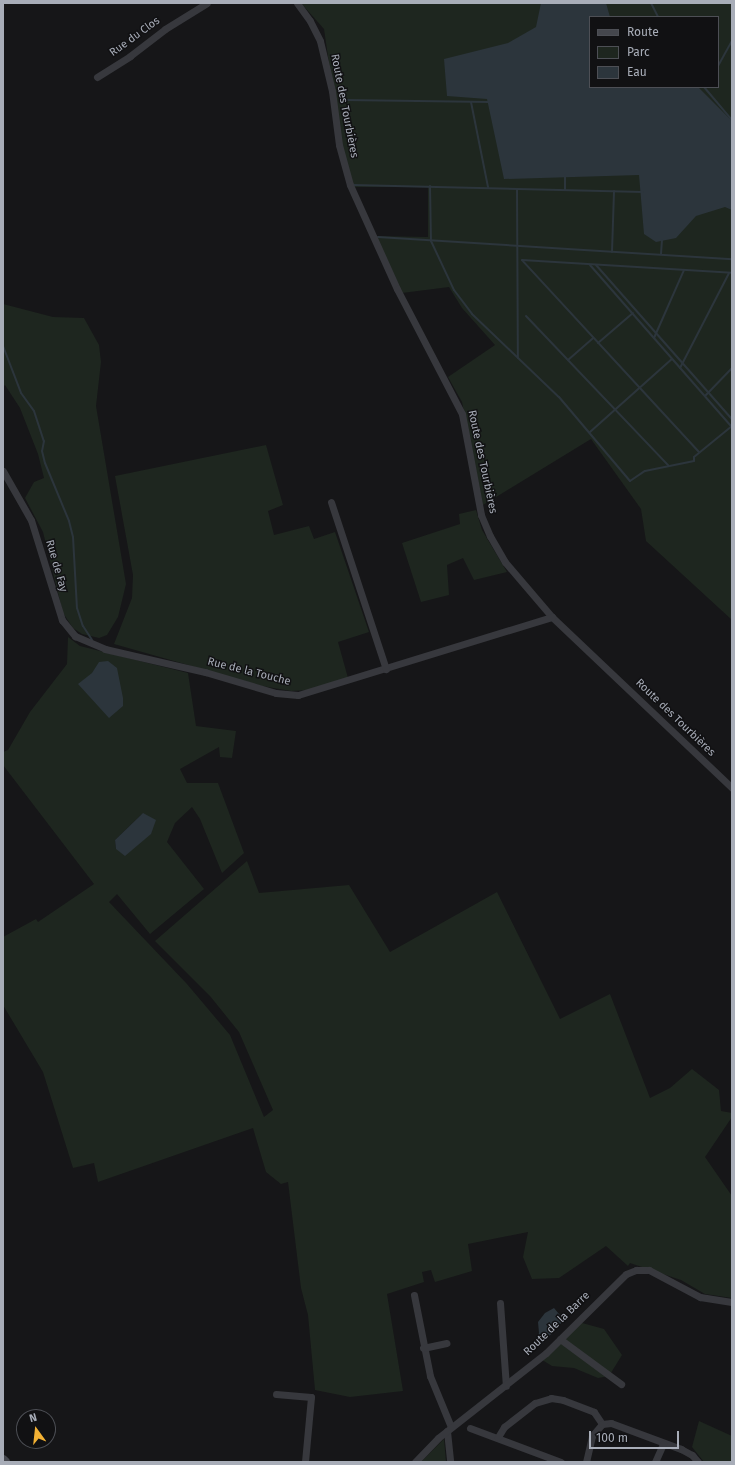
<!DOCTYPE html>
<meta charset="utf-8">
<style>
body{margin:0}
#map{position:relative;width:735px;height:1465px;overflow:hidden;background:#161618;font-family:"Fira Sans",sans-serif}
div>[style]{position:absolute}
.green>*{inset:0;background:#1e261f}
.water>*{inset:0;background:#2c353c}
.stream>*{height:2px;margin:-1px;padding:0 1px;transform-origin:1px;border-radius:1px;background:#2c353c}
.minor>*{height:7px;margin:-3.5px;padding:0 3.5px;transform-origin:3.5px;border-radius:3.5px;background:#37383d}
.secondary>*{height:10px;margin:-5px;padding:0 5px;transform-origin:5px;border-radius:5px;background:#45474d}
span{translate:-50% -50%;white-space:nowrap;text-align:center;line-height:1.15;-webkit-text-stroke:3px #111113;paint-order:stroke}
.street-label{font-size:11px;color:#a8adb8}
.frame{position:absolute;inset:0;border:4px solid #a8adb8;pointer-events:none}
.legend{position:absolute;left:589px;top:16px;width:130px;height:72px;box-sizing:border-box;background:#111113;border:1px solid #4d4f55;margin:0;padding:5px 7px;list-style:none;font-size:12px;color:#a8adb8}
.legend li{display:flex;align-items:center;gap:8px;height:20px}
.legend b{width:20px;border:1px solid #4d4f55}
.north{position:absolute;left:16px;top:1409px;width:40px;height:40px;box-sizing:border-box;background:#111113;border:1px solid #4d4f55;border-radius:50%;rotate:345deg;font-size:11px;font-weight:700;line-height:16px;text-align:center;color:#a8adb8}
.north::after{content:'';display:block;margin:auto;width:14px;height:18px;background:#f2b134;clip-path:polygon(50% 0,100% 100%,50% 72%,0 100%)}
.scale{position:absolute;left:589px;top:1431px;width:90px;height:18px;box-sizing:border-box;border:2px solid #a8adb8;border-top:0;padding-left:5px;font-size:12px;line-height:14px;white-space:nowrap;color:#a8adb8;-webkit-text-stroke:3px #111113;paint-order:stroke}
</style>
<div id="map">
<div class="green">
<i style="clip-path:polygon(evenodd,301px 3px,732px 3px,732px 620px,646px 541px,641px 509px,591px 439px,483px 505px,462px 402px,448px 377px,495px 345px,462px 308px,449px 287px,402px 293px,376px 236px,428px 237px,428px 187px,352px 187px,341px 145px,324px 29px,301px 3px,590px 17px,718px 17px,718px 87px,590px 87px,590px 17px)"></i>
<i style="clip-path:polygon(3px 304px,53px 317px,84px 318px,99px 345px,101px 362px,96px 406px,126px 584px,118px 617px,107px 635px,99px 638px,82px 634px,73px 628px,63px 613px,43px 532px,25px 498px,34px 482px,44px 478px,38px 454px,20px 408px,5px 385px,3px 387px)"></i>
<i style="clip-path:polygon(266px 445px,283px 505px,268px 511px,274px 535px,309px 526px,314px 539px,335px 532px,369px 632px,338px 642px,348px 678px,311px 690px,291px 691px,262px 686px,114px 644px,132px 598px,133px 575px,115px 476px)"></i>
<i style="clip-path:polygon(476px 510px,482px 530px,507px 572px,474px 580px,463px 558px,447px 565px,449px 595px,421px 602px,402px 543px,460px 524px,459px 514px)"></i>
<i style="clip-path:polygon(evenodd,68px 637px,80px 646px,188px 673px,196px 726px,236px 731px,232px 758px,220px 757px,219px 747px,180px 769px,187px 783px,218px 783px,244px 853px,222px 873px,200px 819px,192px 807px,175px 823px,167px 842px,204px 889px,150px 934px,117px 894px,109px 902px,187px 984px,230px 1035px,264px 1117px,273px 1110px,239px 1032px,210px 996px,155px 941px,247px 861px,259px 893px,349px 885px,390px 952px,497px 892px,560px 1019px,610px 994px,650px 1098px,670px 1088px,692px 1069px,719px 1090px,721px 1111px,732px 1113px,732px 1117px,705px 1157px,732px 1196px,732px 1298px,705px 1294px,681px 1280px,630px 1263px,628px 1266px,606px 1246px,559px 1278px,532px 1279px,523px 1257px,528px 1232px,468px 1244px,472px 1271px,435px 1282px,431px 1270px,422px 1272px,424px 1282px,387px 1294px,403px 1391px,350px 1397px,315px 1390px,308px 1315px,301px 1288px,288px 1182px,281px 1184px,266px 1172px,253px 1128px,98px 1182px,94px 1163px,73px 1168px,43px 1072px,3px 1005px,3px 937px,36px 919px,38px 922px,94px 884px,3px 765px,3px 752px,8px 750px,30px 712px,67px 664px,68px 637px,143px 813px,116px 849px,115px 840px,143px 813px)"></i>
<i style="clip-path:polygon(582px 1323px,604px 1329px,622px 1355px,609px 1376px,598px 1378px,574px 1368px,552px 1366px,539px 1358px)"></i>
<i style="clip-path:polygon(699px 1421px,732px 1436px,732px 1462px,704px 1462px,692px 1447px)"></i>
<i style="clip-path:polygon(444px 1439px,446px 1462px,421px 1462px)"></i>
</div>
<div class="water">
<i style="clip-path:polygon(541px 3px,606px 3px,610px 17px,590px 17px,590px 87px,698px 87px,731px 120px,732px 210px,725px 207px,696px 216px,676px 238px,656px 242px,644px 234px,639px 175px,504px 179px,487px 99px,447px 96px,444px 59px,508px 43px,536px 27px)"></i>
<i style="clip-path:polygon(108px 661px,117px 668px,123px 698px,123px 706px,109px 718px,78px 684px,92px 673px,99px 662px)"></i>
<i style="clip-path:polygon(143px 813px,156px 820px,151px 834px,125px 856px,116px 849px,115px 840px)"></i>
<i style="clip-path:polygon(554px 1308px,564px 1320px,540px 1346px,535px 1339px,539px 1333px,538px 1322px,545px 1313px)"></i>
</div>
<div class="stream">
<i style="left:651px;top:3px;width:16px;rotate:63deg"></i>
<i style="left:718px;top:66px;width:29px;rotate:-61deg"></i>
<i style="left:704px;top:87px;width:43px;rotate:49.7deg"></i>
<i style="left:345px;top:100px;width:144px;rotate:0.8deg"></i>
<i style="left:471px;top:102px;width:87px;rotate:78.7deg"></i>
<i style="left:353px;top:185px;width:290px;rotate:1.4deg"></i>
<i style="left:430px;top:186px;width:55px;rotate:89deg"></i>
<i style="left:431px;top:241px;width:54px;rotate:64.9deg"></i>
<i style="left:454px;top:290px;width:30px;rotate:53deg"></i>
<i style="left:472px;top:314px;width:120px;rotate:43.7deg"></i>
<i style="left:559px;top:397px;width:110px;rotate:49.8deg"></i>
<i style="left:630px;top:481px;width:18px;rotate:-34deg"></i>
<i style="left:645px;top:471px;width:50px;rotate:-11.5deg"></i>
<i style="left:694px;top:461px;width:4px;rotate:-90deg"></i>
<i style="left:694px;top:457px;width:49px;rotate:-39.2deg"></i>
<i style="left:517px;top:189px;width:169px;rotate:89.7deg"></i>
<i style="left:565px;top:190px;width:15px;rotate:-90deg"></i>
<i style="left:378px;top:237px;width:355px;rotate:3.6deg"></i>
<i style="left:612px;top:252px;width:61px;rotate:-88.1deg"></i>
<i style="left:661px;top:254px;width:14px;rotate:-86deg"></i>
<i style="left:590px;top:265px;width:215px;rotate:48.8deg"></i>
<i style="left:596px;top:265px;width:205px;rotate:48.6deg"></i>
<i style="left:526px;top:316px;width:207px;rotate:46.4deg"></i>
<i style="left:654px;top:338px;width:74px;rotate:-66.2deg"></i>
<i style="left:598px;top:343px;width:46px;rotate:-40.6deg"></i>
<i style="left:3px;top:346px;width:50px;rotate:69deg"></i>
<i style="left:21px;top:393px;width:22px;rotate:54deg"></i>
<i style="left:34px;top:411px;width:32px;rotate:72deg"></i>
<i style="left:44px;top:441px;width:10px;rotate:101deg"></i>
<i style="left:42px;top:451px;width:12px;rotate:76deg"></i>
<i style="left:45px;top:463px;width:63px;rotate:67.5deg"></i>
<i style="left:69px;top:521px;width:16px;rotate:76deg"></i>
<i style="left:73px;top:537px;width:71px;rotate:86.8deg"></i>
<i style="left:77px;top:608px;width:19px;rotate:72deg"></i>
<i style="left:83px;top:626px;width:17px;rotate:57deg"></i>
<i style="left:568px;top:360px;width:33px;rotate:-41deg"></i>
<i style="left:680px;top:368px;width:107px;rotate:-62.7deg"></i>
<i style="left:705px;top:396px;width:39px;rotate:-46deg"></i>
<i style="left:590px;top:432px;width:110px;rotate:-41.7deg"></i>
<i style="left:699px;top:452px;width:261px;rotate:-132.7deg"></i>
<i style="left:522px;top:260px;width:210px;rotate:3.5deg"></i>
</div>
<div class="minor">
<i style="left:297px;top:3px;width:22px;rotate:54deg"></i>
<i style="left:310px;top:21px;width:22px;rotate:63deg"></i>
<i style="left:320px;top:41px;width:51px;rotate:76.5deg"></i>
<i style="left:332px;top:91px;width:54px;rotate:82.6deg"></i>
<i style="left:339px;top:145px;width:41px;rotate:74.6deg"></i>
<i style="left:350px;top:185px;width:114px;rotate:65.7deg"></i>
<i style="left:397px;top:289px;width:141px;rotate:62.5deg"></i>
<i style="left:462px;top:414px;width:103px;rotate:79.3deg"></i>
<i style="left:481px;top:515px;width:23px;rotate:67deg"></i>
<i style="left:490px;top:536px;width:30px;rotate:60deg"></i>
<i style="left:505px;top:562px;width:72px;rotate:49.5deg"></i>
<i style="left:552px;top:617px;width:248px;rotate:43.5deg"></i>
<i style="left:97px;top:77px;width:39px;rotate:-32deg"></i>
<i style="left:130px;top:56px;width:44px;rotate:-37.6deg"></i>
<i style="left:165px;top:29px;width:49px;rotate:-31.8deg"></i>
<i style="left:3px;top:471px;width:56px;rotate:60.3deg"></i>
<i style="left:31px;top:520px;width:105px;rotate:72.8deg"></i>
<i style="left:62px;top:620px;width:21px;rotate:51deg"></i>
<i style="left:75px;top:636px;width:33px;rotate:23deg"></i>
<i style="left:105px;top:649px;width:103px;rotate:13deg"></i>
<i style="left:205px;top:672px;width:74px;rotate:16.5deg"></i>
<i style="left:276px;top:693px;width:22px;rotate:5deg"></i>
<i style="left:298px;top:695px;width:266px;rotate:-17.1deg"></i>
<i style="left:331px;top:502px;width:176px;rotate:71.8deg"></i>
<i style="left:414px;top:1295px;width:83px;rotate:78.8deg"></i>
<i style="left:430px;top:1376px;width:55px;rotate:67.6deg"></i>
<i style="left:500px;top:1303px;width:83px;rotate:85.9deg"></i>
<i style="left:560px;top:1339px;width:76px;rotate:36.4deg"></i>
<i style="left:423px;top:1348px;width:24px;rotate:-12deg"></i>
<i style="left:276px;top:1394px;width:35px;rotate:5deg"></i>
<i style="left:311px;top:1397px;width:65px;rotate:95.3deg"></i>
<i style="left:470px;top:1428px;width:97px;rotate:20.5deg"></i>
<i style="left:447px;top:1431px;width:31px;rotate:84deg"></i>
<i style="left:498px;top:1437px;width:12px;rotate:-59deg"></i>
<i style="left:504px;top:1427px;width:39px;rotate:-38deg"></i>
<i style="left:535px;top:1403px;width:17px;rotate:-17deg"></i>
<i style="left:551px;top:1398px;width:12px;rotate:9deg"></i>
<i style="left:563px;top:1400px;width:33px;rotate:21deg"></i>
<i style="left:594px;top:1412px;width:14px;rotate:56deg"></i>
<i style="left:415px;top:1462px;width:33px;rotate:-46deg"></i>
<i style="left:438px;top:1438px;width:137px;rotate:-38.2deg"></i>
<i style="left:546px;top:1353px;width:112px;rotate:-44.6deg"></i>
<i style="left:626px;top:1274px;width:11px;rotate:-22deg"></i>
<i style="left:636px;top:1270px;width:13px"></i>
<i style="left:649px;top:1270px;width:58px;rotate:27.9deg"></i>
<i style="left:700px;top:1297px;width:32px;rotate:9deg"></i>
<i style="left:586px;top:1462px;width:27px;rotate:-77deg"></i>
<i style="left:592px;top:1436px;width:16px;rotate:-50deg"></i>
<i style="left:602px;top:1424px;width:9px;rotate:-6deg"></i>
<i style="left:611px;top:1423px;width:75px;rotate:20.4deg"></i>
<i style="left:681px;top:1449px;width:13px;rotate:29deg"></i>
<i style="left:692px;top:1455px;width:9px;rotate:49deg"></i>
<i style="left:655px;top:1462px;width:20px;rotate:-66deg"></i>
</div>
<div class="secondary">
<i style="left:3px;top:1460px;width:3px;rotate:45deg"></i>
</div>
<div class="street-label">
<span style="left:135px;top:37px;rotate:-36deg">Rue du Clos</span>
<span style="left:344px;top:106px;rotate:79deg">Route des Tourbières</span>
<span style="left:482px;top:462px;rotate:78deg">Route des Tourbières</span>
<span style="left:56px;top:566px;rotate:74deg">Rue de Fay</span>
<span style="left:249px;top:672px;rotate:14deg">Rue de la Touche</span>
<span style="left:675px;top:718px;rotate:44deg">Route des Tourbières</span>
<span style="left:557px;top:1324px;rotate:-44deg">Route de la Barre</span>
</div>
<div class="frame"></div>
<ul class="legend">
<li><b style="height:5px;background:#45474d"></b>Route</li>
<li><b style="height:11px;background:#1e261f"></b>Parc</li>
<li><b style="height:11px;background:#2c353c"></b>Eau</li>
</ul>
<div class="north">N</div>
<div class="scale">100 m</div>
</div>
